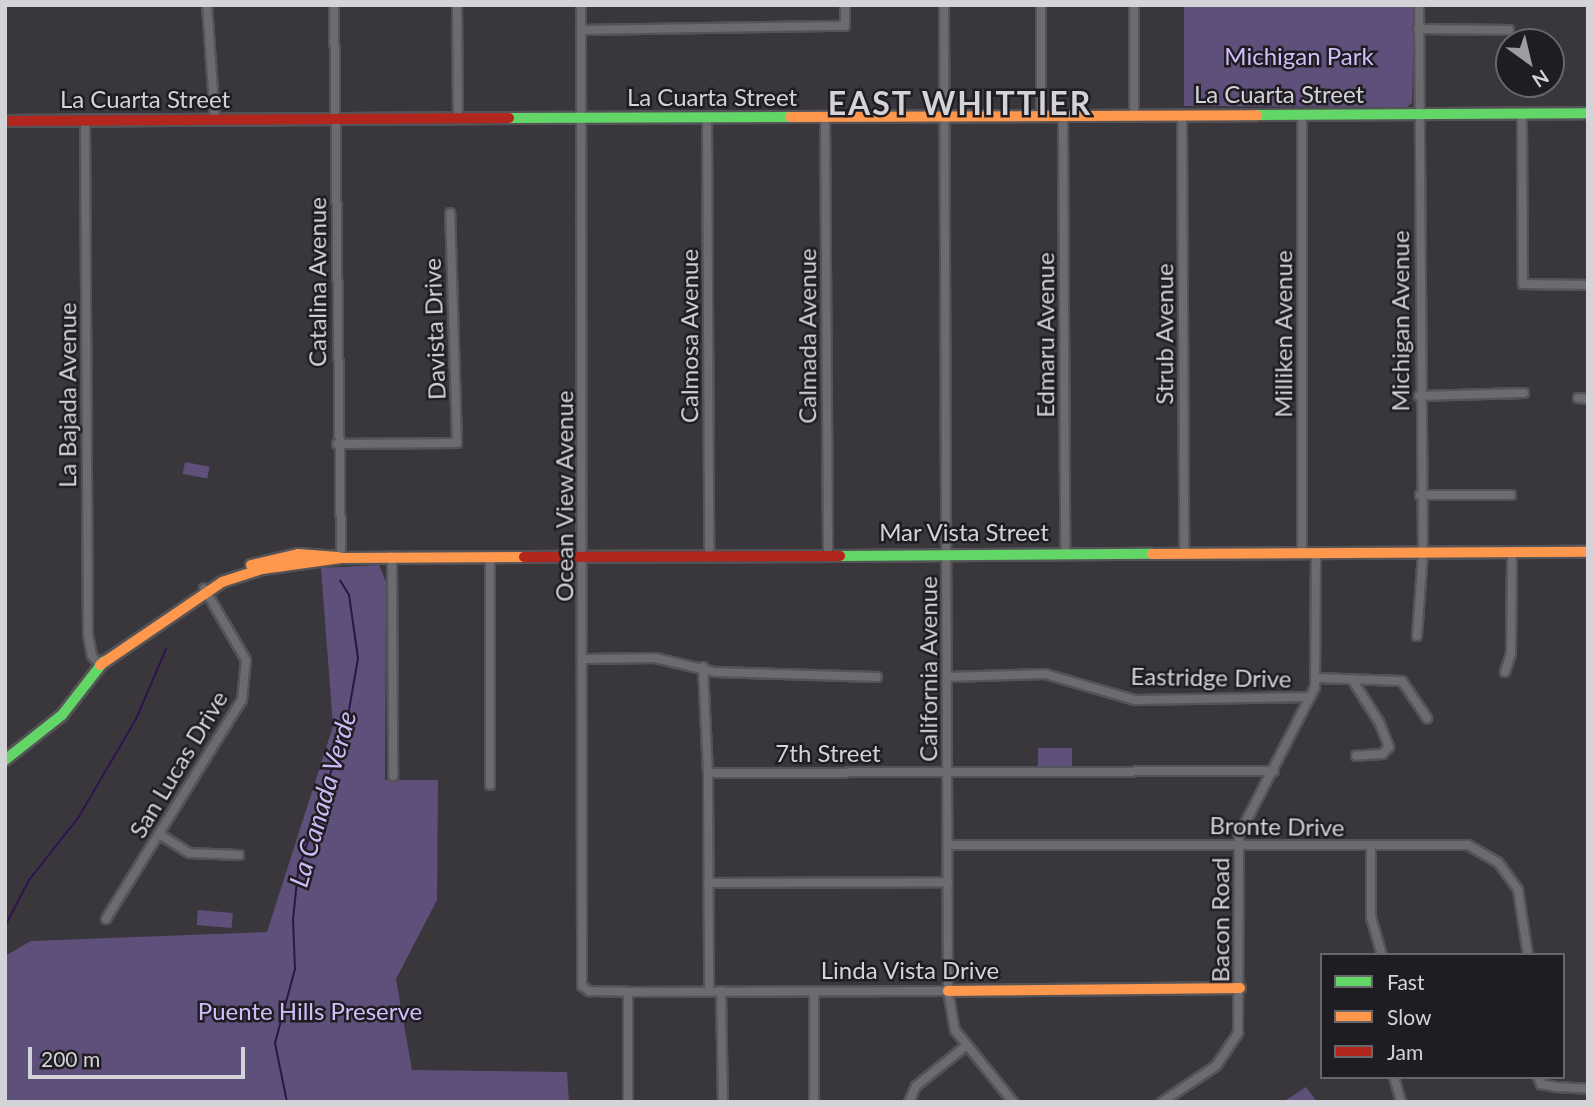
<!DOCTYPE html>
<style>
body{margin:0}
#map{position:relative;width:1593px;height:1107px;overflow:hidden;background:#39373c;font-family:Lato,sans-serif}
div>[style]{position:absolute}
.green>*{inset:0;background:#5f507b;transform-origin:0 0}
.stream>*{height:2px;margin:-1px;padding:0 1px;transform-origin:1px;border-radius:1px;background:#2e134e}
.roads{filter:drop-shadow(2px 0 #545357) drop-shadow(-2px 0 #545357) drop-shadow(0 2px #545357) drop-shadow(0 -2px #545357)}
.street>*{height:8px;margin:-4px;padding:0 4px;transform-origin:4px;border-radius:4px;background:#6c6b6f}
.fast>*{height:10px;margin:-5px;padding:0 5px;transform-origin:5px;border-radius:5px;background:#63d668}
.slow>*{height:10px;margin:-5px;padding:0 5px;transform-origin:5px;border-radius:5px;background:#ff974d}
.jam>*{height:10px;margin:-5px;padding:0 5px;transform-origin:5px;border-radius:5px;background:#b3261e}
span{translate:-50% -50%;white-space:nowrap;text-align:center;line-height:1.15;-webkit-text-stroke:5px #1f1d22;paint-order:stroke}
.park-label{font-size:24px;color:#d0bdf9}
.street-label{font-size:24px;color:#d4d3d8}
.water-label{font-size:26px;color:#cdbaf6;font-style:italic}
.district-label{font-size:32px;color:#d4d3d8;font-weight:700;letter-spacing:2px}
.frame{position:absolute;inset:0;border:7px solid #d4d3d8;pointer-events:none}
.legend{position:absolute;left:1320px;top:953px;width:245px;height:126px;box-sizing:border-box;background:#1f1d22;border:2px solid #67666b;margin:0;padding:9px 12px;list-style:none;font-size:21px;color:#d4d3d8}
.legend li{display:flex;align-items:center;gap:14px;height:35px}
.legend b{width:35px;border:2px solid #67666b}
.north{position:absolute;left:1495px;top:28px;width:70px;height:70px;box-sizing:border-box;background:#1f1d22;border:2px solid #67666b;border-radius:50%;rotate:146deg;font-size:19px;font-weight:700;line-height:28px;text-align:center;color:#d4d3d8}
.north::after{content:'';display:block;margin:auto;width:24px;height:32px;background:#9e9ca1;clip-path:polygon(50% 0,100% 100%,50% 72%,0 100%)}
.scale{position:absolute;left:28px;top:1047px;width:217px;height:32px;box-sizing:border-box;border:4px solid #d4d3d8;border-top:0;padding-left:9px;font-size:21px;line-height:24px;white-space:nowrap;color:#d4d3d8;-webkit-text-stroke:5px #1f1d22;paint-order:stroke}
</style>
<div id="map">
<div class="green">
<i style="clip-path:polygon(1184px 5px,1414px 5px,1412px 103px,1407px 107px,1184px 106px)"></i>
<i style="left:185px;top:462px;width:25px;height:12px;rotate:11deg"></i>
<i style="clip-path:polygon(379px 565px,386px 582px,385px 780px,438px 780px,437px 900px,396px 979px,412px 1070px,567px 1072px,569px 1102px,5px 1102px,5px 956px,31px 941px,267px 932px,333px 726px,321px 568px)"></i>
<i style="left:1038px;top:748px;width:34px;height:19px"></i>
<i style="left:198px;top:910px;width:35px;height:15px;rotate:5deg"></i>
<i style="clip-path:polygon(1306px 1087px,1317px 1102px,1283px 1102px)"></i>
</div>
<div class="stream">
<i style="left:5px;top:926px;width:52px;rotate:-62.4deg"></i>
<i style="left:29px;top:880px;width:79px;rotate:-51.7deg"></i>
<i style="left:78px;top:818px;width:115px;rotate:-59.6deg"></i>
<i style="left:136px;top:719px;width:76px;rotate:-66.8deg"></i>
<i style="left:287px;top:1102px;width:60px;rotate:-101.5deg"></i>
<i style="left:275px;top:1043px;width:77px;rotate:-74.9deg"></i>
<i style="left:295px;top:969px;width:49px;rotate:-92.3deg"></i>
<i style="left:293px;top:920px;width:49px;rotate:-84.2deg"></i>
<i style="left:298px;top:871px;width:152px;rotate:-71.6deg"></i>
<i style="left:346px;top:727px;width:70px;rotate:-80.1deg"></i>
<i style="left:358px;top:658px;width:64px;rotate:-98.1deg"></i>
<i style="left:349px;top:595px;width:17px;rotate:-121deg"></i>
</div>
<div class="roads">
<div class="street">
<i style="left:207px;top:5px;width:115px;rotate:86deg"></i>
<i style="left:334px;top:5px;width:553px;rotate:89.27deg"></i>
<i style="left:457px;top:5px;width:114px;rotate:89.5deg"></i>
<i style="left:581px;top:5px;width:981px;rotate:89.94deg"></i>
<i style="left:582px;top:986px;width:9px;rotate:36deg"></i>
<i style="left:589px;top:991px;width:39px;rotate:1deg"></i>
<i style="left:628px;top:992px;width:320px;rotate:-0.2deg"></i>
<i style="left:944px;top:5px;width:986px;rotate:89.77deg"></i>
<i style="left:948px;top:991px;width:40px;rotate:80deg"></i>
<i style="left:955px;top:1030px;width:92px;rotate:51.1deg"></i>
<i style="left:1041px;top:5px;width:112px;rotate:90deg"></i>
<i style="left:1134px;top:5px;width:111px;rotate:90deg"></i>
<i style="left:1418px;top:29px;width:91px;rotate:0.6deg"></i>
<i style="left:581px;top:30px;width:264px;rotate:-0.9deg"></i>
<i style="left:845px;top:26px;width:21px;rotate:-90deg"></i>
<i style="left:1182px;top:115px;width:437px;rotate:89.7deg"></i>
<i style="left:1302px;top:116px;width:436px;rotate:90deg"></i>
<i style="left:1522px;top:116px;width:168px;rotate:89.7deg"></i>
<i style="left:1523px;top:284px;width:65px;rotate:0.9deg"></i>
<i style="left:825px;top:117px;width:436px;rotate:89.6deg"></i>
<i style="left:1063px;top:117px;width:436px;rotate:89.7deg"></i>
<i style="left:707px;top:118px;width:436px;rotate:89.7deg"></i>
<i style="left:85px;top:121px;width:514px;rotate:89.67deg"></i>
<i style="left:88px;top:635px;width:21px;rotate:79deg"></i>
<i style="left:92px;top:656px;width:12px;rotate:48deg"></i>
<i style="left:1419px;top:396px;width:105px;rotate:-1.6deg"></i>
<i style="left:1578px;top:398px;width:10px;rotate:6deg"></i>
<i style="left:337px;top:444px;width:120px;rotate:-0.5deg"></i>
<i style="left:457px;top:443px;width:230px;rotate:-91.7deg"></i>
<i style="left:1420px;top:495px;width:91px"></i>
<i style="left:392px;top:556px;width:220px;rotate:89.7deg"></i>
<i style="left:1417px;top:636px;width:84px;rotate:-85.9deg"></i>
<i style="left:1423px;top:552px;width:547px;rotate:-90.42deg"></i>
<i style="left:584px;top:659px;width:71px;rotate:-0.8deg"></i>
<i style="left:655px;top:658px;width:62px;rotate:13.1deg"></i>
<i style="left:715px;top:672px;width:162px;rotate:1.8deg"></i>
<i style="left:703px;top:667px;width:106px;rotate:87.3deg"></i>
<i style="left:708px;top:773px;width:218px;rotate:89.7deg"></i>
<i style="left:1505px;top:672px;width:19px;rotate:-72deg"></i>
<i style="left:1511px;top:654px;width:102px;rotate:-89.4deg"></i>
<i style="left:947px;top:677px;width:98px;rotate:-1.8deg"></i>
<i style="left:1045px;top:674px;width:94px;rotate:16.1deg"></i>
<i style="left:1135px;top:700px;width:175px;rotate:-1deg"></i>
<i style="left:1317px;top:678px;width:85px;rotate:2deg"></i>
<i style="left:1402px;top:681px;width:45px;rotate:56deg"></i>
<i style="left:1352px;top:679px;width:51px;rotate:57.9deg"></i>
<i style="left:1379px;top:722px;width:27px;rotate:68deg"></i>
<i style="left:1389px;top:747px;width:10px;rotate:135deg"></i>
<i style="left:1382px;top:754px;width:26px;rotate:176deg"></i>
<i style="left:708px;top:773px;width:566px;rotate:-0.2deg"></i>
<i style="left:490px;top:785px;width:229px;rotate:-90deg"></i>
<i style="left:159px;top:834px;width:36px;rotate:32deg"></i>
<i style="left:189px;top:853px;width:50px;rotate:2.3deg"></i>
<i style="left:949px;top:845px;width:519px"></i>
<i style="left:1468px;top:845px;width:34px;rotate:30deg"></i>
<i style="left:1498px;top:862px;width:34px;rotate:54deg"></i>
<i style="left:1518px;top:890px;width:66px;rotate:81.3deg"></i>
<i style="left:1371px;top:846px;width:71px;rotate:90deg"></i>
<i style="left:1371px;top:917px;width:40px;rotate:74deg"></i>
<i style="left:708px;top:883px;width:240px;rotate:-0.2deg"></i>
<i style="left:106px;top:919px;width:258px;rotate:-58.2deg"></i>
<i style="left:242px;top:700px;width:40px;rotate:-84.3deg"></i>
<i style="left:246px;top:660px;width:83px;rotate:-120.3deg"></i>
<i style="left:721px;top:991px;width:111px;rotate:89deg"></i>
<i style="left:814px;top:991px;width:111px;rotate:90deg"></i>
<i style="left:628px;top:992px;width:110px;rotate:90deg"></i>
<i style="left:1394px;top:1077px;width:26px;rotate:74deg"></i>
<i style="left:1538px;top:1077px;width:8px;rotate:67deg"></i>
<i style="left:1541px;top:1084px;width:14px;rotate:12deg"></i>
<i style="left:1555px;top:1087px;width:33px;rotate:3deg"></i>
<i style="left:909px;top:1102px;width:17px;rotate:-66deg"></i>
<i style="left:916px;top:1086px;width:65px;rotate:-38.8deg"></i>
<i style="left:1162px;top:1102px;width:65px;rotate:-33.7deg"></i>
<i style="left:1216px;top:1066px;width:40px;rotate:-56deg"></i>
<i style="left:1238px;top:1033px;width:198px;rotate:-89.7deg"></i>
<i style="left:1239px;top:835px;width:166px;rotate:-62.8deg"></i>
<i style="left:1315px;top:687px;width:134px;rotate:-89.6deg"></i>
</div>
<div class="fast">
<i style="left:1257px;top:115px;width:331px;rotate:-0.3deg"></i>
<i style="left:509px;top:118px;width:281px;rotate:-0.2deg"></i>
<i style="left:840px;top:556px;width:312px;rotate:-0.4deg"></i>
<i style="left:5px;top:760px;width:73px;rotate:-38.3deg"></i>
<i style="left:62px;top:715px;width:68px;rotate:-52.1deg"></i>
</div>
<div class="slow">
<i style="left:790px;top:117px;width:467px;rotate:-0.2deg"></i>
<i style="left:1152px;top:554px;width:436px;rotate:-0.3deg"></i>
<i style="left:251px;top:565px;width:48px;rotate:-13.2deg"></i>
<i style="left:298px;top:554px;width:40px;rotate:4.3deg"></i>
<i style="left:100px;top:665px;width:148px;rotate:-34.2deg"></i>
<i style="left:222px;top:582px;width:42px;rotate:-18deg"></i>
<i style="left:262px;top:569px;width:80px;rotate:-7.9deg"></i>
<i style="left:341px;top:558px;width:183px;rotate:-0.3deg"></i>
<i style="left:948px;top:991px;width:292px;rotate:-0.6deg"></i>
</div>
<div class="jam">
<i style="left:5px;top:121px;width:504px;rotate:-0.34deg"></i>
<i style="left:524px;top:557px;width:316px;rotate:-0.2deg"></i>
</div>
</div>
<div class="park-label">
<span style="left:1299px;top:56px">Michigan Park</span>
<span style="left:310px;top:1011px">Puente Hills Preserve</span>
</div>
<div class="street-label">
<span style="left:1279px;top:94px">La Cuarta Street</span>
<span style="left:712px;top:97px">La Cuarta Street</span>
<span style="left:145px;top:99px">La Cuarta Street</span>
<span style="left:317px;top:282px;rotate:-90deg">Catalina Avenue</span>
<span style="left:1400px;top:321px;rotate:-90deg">Michigan Avenue</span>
<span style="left:434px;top:329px;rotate:-92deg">Davista Drive</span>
<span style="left:1164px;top:334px;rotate:-90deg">Strub Avenue</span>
<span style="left:1283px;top:334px;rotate:-90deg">Milliken Avenue</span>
<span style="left:1045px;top:335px;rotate:-90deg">Edmaru Avenue</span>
<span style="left:689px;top:336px;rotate:-90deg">Calmosa Avenue</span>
<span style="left:807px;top:336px;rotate:-90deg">Calmada Avenue</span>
<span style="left:67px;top:395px;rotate:-90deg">La Bajada Avenue</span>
<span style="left:564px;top:496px;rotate:-90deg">Ocean View Avenue</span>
<span style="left:964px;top:532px">Mar Vista Street</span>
<span style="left:928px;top:669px;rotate:-90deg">California Avenue</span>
<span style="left:1211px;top:677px;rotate:1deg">Eastridge Drive</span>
<span style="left:828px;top:753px">7th Street</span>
<span style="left:178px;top:764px;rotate:-59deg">San Lucas Drive</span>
<span style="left:1277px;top:826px;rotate:1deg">Bronte Drive</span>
<span style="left:1220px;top:920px;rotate:-90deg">Bacon Road</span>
<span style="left:910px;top:970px">Linda Vista Drive</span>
</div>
<div class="water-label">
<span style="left:323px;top:799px;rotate:-74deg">La Canada Verde</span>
</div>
<div class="district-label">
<span style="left:960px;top:103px">EAST WHITTIER</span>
</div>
<div class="frame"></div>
<ul class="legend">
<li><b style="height:9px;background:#63d668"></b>Fast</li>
<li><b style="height:9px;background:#ff974d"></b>Slow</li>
<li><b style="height:9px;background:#b3261e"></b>Jam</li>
</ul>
<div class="north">N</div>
<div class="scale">200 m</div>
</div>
